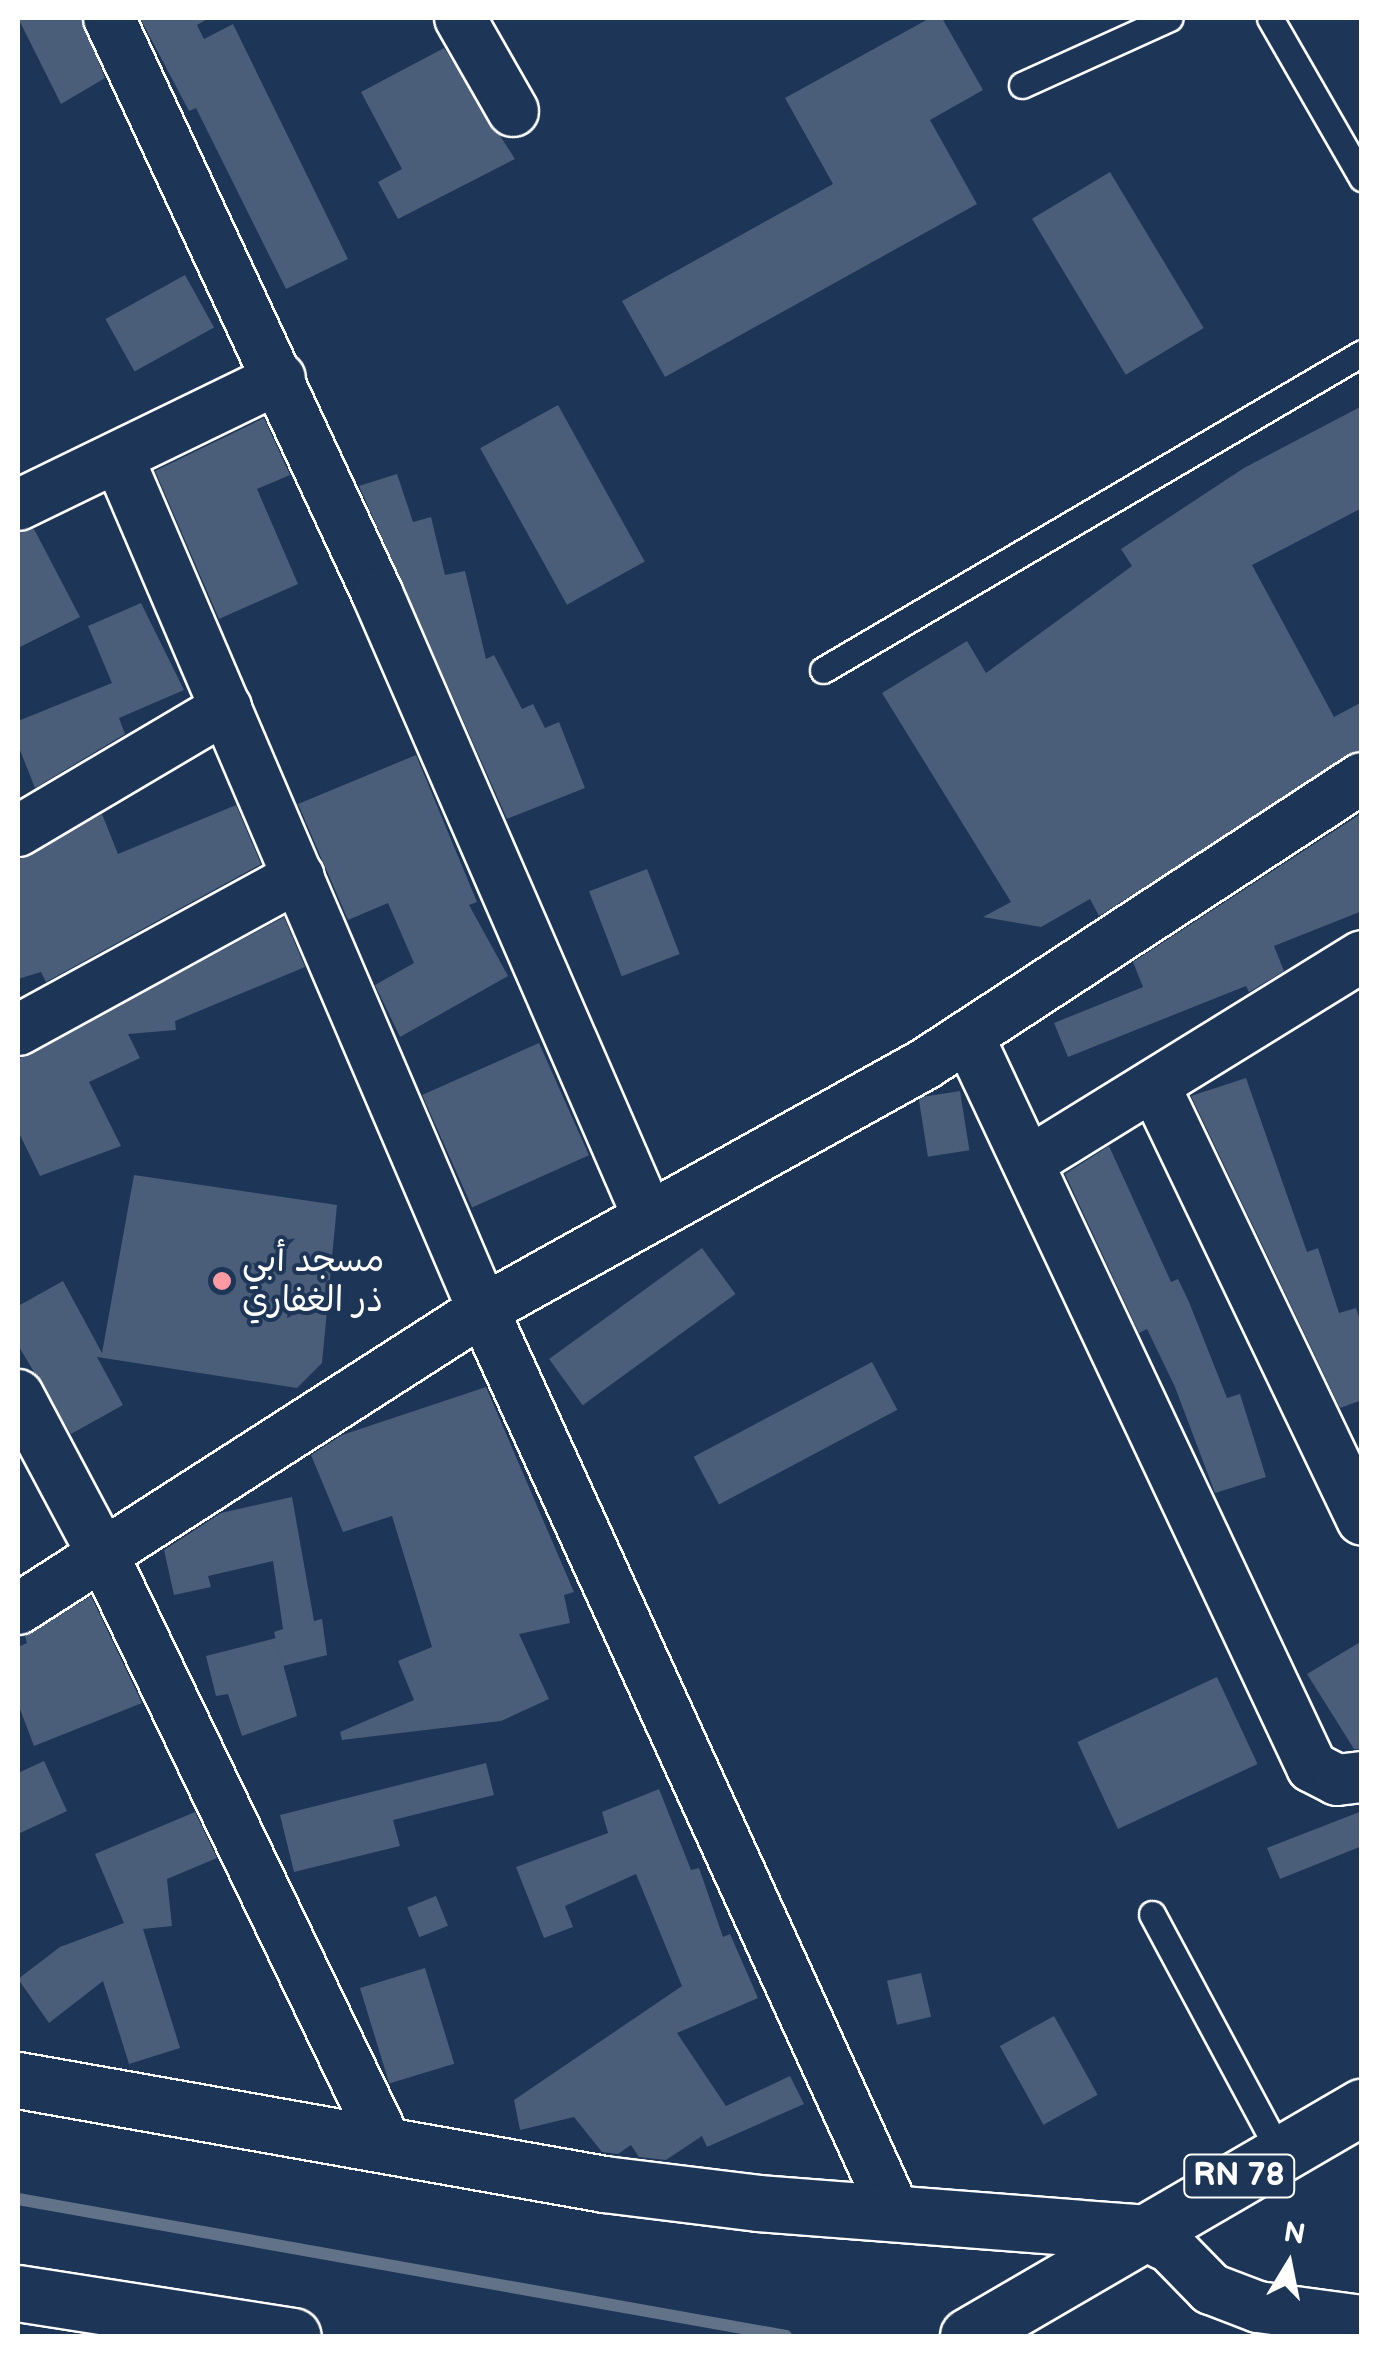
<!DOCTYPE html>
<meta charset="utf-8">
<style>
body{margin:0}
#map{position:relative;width:1379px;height:2354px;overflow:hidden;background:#1d3557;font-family:"Balsamiq Sans","Playpen Sans Arabic",sans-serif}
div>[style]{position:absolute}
.stream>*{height:12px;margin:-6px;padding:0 6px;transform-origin:6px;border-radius:6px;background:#617289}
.building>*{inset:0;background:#4a5d79;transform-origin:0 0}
.roads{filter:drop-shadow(2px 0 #fff) drop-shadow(-2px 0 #fff) drop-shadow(0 2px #fff) drop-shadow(0 -2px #fff)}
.service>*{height:25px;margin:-12.5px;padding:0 12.5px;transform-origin:12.5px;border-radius:12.5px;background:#1d3557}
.minor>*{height:50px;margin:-25px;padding:0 25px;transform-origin:25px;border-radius:25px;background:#1d3557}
.tertiary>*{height:55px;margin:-27.5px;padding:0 27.5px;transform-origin:27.5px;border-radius:27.5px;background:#1d3557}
.primary>*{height:55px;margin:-27.5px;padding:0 27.5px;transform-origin:27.5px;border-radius:27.5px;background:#1d3557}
.dots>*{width:28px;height:28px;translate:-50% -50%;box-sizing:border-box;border:5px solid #1d3557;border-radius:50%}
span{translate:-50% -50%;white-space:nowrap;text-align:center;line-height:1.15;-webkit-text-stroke:8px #1d3557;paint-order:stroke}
.shield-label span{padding:2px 8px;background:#1d3557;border:2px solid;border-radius:8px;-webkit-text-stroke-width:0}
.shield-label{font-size:32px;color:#fff;font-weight:700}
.poi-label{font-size:35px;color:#fff}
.left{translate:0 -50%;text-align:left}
.frame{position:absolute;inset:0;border:20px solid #fff;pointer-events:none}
.north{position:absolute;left:1239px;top:2214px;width:100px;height:100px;-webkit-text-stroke:8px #1d3557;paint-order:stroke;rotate:10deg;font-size:28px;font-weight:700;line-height:40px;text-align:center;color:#fff}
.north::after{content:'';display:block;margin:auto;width:35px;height:45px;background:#fff;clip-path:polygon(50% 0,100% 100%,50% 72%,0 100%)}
</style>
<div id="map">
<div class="stream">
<i style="left:18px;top:2199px;width:780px;rotate:10.11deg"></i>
</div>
<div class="building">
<i style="clip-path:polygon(18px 18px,81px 18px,105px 78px,61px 104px)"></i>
<i style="clip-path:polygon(140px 18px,209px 18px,197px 25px,204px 39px,233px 24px,348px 259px,286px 289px,196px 108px,189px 111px)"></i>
<i style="clip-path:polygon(930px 18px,942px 18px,983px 90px,930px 120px,977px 204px,665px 377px,622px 301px,833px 184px,785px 98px)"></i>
<i style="clip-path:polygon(444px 48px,515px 159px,398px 219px,378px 182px,402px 169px,361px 92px)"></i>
<i style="left:1110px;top:172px;width:182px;height:91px;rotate:59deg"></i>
<i style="left:185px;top:275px;width:60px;height:91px;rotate:61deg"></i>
<i style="left:558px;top:405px;width:179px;height:89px;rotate:61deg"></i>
<i style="clip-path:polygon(1362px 406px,1362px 508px,1252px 565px,1334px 717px,1362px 702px,1362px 749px,1099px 916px,1090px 899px,1041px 927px,983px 917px,1011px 902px,882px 693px,967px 641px,986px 673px,1132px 566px,1121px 549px,1244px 468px)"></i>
<i style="clip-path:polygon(264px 418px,290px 475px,257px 489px,298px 584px,219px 619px,155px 471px)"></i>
<i style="clip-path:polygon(397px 474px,413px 522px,431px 517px,445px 575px,465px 571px,486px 659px,494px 655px,522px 709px,533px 704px,545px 728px,559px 722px,585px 788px,507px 819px,359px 486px)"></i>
<i style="clip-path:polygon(34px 529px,80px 617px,18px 648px,18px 534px)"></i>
<i style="clip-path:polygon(141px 603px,184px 690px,119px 718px,125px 734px,35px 788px,18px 745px,18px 721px,112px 683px,88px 626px)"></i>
<i style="clip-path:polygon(416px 755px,477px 902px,469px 905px,508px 976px,400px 1037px,375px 985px,414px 963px,388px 903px,348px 920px,298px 804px)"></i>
<i style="clip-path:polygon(236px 805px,261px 864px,46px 982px,41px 972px,18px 979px,18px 860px,102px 814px,118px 854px)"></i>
<i style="clip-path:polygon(1362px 813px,1362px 911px,1274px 946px,1284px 971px,1249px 992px,1246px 986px,1068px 1057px,1054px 1023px,1143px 987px,1133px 962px)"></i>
<i style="left:647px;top:869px;width:91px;height:62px;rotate:69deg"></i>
<i style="clip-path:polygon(284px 917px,305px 967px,175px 1021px,176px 1030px,128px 1034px,140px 1058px,89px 1082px,121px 1146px,40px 1176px,18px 1131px,18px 1059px)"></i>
<i style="left:539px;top:1043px;width:123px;height:128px;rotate:66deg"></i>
<i style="clip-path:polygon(1246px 1078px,1307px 1252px,1318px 1248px,1339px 1313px,1356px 1308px,1362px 1326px,1362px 1400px,1340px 1408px,1191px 1096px)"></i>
<i style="left:960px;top:1091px;width:60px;height:42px;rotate:81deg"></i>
<i style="clip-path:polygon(1109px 1146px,1171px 1282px,1178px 1279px,1189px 1302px,1227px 1398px,1240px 1394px,1266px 1477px,1215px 1493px,1175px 1387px,1147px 1329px,1139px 1333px,1065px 1174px)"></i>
<i style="clip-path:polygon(134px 1175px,337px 1205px,322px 1363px,297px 1388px,97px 1357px,123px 1405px,71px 1434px,18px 1345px,18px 1306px,63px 1281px,102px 1353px)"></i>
<i style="left:702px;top:1248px;width:57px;height:189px;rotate:54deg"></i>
<i style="left:872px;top:1362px;width:54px;height:202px;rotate:62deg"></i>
<i style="clip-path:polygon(486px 1387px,574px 1592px,564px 1595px,570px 1623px,519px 1634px,549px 1699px,501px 1721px,342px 1740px,340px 1732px,414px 1700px,398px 1661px,432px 1647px,392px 1516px,343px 1532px,311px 1455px,342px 1435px)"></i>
<i style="clip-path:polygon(292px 1497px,314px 1621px,322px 1619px,327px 1655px,283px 1666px,274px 1632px,283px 1629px,273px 1561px,208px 1576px,211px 1587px,174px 1595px,164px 1550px,221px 1513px)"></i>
<i style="clip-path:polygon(91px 1596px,142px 1703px,34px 1746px,18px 1704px,18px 1647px,27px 1643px,25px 1636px)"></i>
<i style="clip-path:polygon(276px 1638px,297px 1716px,242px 1736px,228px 1694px,216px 1696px,206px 1656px)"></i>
<i style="clip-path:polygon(1362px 1641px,1362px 1749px,1354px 1749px,1307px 1674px)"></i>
<i style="left:1217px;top:1677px;width:96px;height:154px;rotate:65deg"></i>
<i style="clip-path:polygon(44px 1761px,67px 1811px,18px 1834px,18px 1773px)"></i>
<i style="clip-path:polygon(486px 1763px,494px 1795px,393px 1820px,400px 1846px,294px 1872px,280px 1815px)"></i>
<i style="clip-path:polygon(659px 1789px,691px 1870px,699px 1868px,723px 1937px,730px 1934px,758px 1998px,677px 2033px,726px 2106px,790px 2076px,804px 2104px,707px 2147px,702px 2136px,666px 2160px,639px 2157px,631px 2145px,618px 2154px,602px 2152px,574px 2117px,520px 2130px,514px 2100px,682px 1986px,636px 1874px,565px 1906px,573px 1927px,544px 1938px,516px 1867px,608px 1833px,602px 1812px)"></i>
<i style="clip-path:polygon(1362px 1811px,1362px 1846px,1280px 1879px,1267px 1848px)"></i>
<i style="clip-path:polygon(195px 1812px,217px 1858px,167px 1879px,172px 1926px,143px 1929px,180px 2048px,129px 2064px,103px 1981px,49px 2023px,18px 1979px,60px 1947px,124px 1923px,95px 1854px)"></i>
<i style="left:436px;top:1896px;width:32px;height:31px;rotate:68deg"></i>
<i style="left:425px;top:1968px;width:100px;height:68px;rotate:73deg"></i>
<i style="left:921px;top:1973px;width:45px;height:35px;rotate:77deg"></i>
<i style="left:1054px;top:2016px;width:90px;height:62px;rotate:61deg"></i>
</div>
<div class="roads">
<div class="service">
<i style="left:1270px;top:18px;width:185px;rotate:60.1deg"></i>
<i style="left:1022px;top:85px;width:162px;rotate:-24.4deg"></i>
<i style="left:823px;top:670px;width:625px;rotate:-30.46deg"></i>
<i style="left:1152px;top:1914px;width:271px;rotate:61.8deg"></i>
</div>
<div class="minor">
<i style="left:109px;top:18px;width:634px;rotate:65.01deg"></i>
<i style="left:377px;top:593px;width:677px;rotate:66.5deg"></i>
<i style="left:460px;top:18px;width:107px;rotate:60.3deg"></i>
<i style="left:118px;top:457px;width:928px;rotate:66.83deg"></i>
<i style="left:483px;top:1310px;width:995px;rotate:65.47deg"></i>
<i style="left:18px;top:505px;width:291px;rotate:-25.9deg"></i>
<i style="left:18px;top:831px;width:242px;rotate:-30.6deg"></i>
<i style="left:18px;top:1030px;width:320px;rotate:-28.7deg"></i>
<i style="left:968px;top:1036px;width:808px;rotate:64.8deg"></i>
<i style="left:1312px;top:1767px;width:28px;rotate:27deg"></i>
<i style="left:1337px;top:1780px;width:25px;rotate:-7deg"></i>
<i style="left:1154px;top:1085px;width:482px;rotate:64.4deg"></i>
<i style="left:1032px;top:1160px;width:388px;rotate:-31.7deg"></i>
<i style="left:18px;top:1395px;width:183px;rotate:62deg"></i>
<i style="left:104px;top:1557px;width:655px;rotate:64.3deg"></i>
<i style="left:18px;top:1609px;width:553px;rotate:-32.74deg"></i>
<i style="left:483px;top:1310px;width:506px;rotate:-29.1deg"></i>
<i style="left:925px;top:1064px;width:522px;rotate:-33.2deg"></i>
<i style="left:1165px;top:2242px;width:66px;rotate:45.6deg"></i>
<i style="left:1211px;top:2289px;width:50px;rotate:21deg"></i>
<i style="left:1258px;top:2307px;width:105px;rotate:7.7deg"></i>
</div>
<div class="tertiary">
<i style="left:18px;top:2080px;width:595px;rotate:10.06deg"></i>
<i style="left:604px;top:2184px;width:155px;rotate:7deg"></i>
<i style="left:758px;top:2203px;width:391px;rotate:4.4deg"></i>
<i style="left:1148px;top:2233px;width:19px;rotate:28deg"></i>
<i style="left:18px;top:2293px;width:278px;rotate:8.9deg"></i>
</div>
<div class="primary">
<i style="left:968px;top:2336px;width:456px;rotate:-30.2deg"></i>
</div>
</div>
<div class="dots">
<i style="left:222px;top:1281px;background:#ff9aa2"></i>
</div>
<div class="shield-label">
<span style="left:1239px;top:2176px">RN 78</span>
</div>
<div class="poi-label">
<span class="left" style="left:242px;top:1281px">مسجد أبي<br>ذر الغفاري</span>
</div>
<div class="frame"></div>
<div class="north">N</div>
</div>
